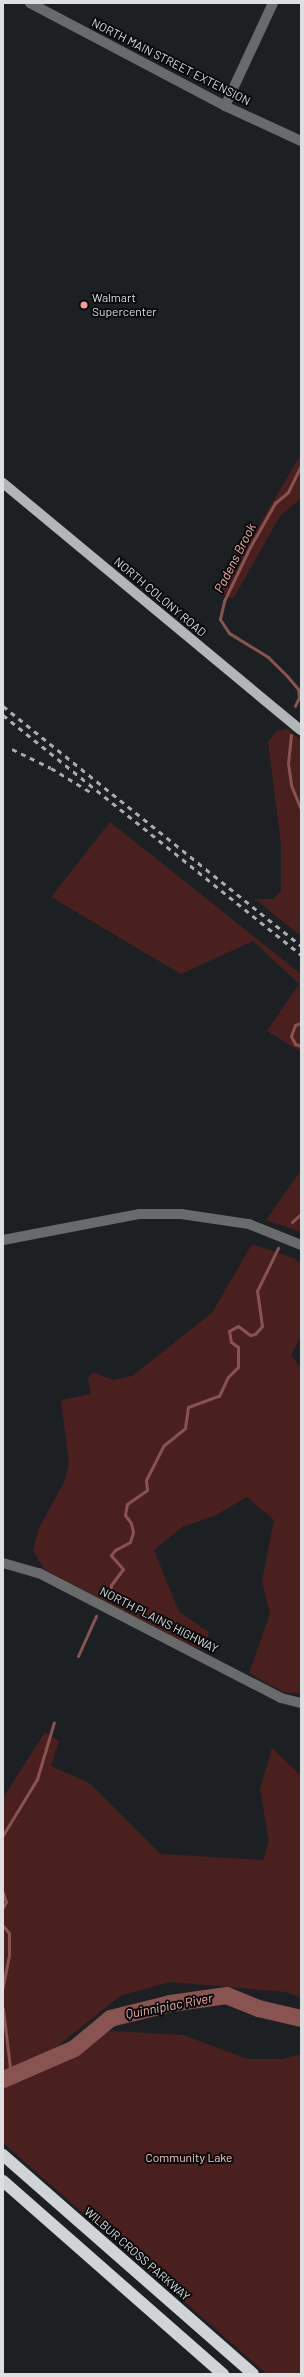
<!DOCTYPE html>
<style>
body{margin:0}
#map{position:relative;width:304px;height:2377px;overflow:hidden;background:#1d2022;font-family:Barlow,sans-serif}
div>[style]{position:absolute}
.green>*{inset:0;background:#4a201e}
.stream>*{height:3px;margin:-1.5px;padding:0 1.5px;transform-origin:1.5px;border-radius:1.5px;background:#89534f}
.river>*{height:17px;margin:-8.5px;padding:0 8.5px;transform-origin:8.5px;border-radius:8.5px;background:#89534f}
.minor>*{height:10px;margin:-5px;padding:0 5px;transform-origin:5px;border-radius:5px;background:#686a6b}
.major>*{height:10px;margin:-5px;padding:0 5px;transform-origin:5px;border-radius:5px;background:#b2b6b8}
.highway>*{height:12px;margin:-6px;padding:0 6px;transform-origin:6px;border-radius:6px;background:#d0d4d7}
.rail>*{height:3px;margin-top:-1.5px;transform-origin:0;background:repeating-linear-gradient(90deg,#aaadaf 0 5px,transparent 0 10px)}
.dots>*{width:11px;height:11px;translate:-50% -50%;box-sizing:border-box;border:2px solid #08090a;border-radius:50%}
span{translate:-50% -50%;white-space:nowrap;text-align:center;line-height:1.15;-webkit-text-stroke:4px #08090a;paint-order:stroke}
.street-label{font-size:12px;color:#dddfe1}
.poi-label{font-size:12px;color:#dddfe1}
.left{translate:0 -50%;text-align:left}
.park-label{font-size:12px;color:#fec8c3}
.water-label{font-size:13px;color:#f5afa9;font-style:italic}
.frame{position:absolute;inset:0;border:4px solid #dddfe1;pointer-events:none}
</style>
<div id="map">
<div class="green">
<i style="clip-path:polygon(301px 454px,301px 498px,280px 516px,233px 599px,220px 592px)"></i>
<i style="clip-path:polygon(287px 729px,301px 740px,301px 936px,255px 899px,273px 899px,281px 891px,281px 843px,268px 742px,277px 731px)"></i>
<i style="clip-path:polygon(110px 822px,301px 974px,301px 1052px,267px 1031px,299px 984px,253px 941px,181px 974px,51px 897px)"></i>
<i style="clip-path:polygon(301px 1170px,301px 1232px,266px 1220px)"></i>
<i style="clip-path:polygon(252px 1244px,294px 1258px,301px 1264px,301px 1336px,291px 1355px,301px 1368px,301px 1694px,284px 1692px,249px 1673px,270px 1614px,262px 1581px,274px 1520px,247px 1497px,216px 1515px,182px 1527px,154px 1550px,179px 1612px,209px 1632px,204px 1650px,190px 1646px,44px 1569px,33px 1550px,39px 1528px,64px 1482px,69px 1465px,61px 1400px,91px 1394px,88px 1378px,93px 1372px,113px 1380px,132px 1376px,212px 1313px)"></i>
<i style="clip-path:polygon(45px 1732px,59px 1741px,51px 1766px,89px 1783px,160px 1854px,263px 1860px,269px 1841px,260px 1789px,272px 1748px,301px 1776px,301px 1998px,287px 1992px,170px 1982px,120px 1996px,40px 2060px,48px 2059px,78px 2039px,112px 2031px,183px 2035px,248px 2059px,283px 2059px,301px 2054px,301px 2374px,267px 2374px,3px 2143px,3px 1798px)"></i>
</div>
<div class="stream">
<i style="left:295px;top:706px;width:10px;rotate:-66deg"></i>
<i style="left:299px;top:697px;width:8px;rotate:-97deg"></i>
<i style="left:298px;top:689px;width:16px;rotate:-130deg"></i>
<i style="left:288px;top:677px;width:28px;rotate:-135deg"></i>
<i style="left:268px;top:657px;width:46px;rotate:-148.4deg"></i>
<i style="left:229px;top:633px;width:17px;rotate:-123deg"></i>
<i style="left:220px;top:619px;width:18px;rotate:-77deg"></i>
<i style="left:224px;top:601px;width:60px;rotate:-64.3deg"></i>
<i style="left:250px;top:547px;width:51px;rotate:-60.4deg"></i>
<i style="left:275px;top:503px;width:17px;rotate:-40deg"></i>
<i style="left:288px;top:492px;width:30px;rotate:-64deg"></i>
<i style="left:291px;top:735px;width:28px;rotate:96deg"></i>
<i style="left:288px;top:763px;width:22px;rotate:82deg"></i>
<i style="left:291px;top:785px;width:27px;rotate:68deg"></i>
<i style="left:301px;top:1023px;width:6px;rotate:162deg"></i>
<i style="left:295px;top:1025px;width:12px;rotate:110deg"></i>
<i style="left:291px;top:1036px;width:9px;rotate:63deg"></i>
<i style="left:295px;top:1044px;width:6px;rotate:18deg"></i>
<i style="left:292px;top:1222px;width:12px;rotate:-42deg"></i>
<i style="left:110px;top:1593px;width:8px;rotate:-83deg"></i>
<i style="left:111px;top:1585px;width:20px;rotate:-53deg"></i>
<i style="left:123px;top:1569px;width:18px;rotate:-131deg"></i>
<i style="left:111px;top:1555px;width:6px;rotate:-51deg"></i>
<i style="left:115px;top:1550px;width:17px;rotate:-28deg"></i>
<i style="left:130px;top:1542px;width:10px;rotate:-73deg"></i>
<i style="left:133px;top:1532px;width:9px;rotate:-103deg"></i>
<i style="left:131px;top:1523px;width:10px;rotate:-127deg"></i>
<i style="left:125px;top:1515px;width:11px;rotate:-80deg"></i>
<i style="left:127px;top:1504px;width:24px;rotate:-35deg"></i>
<i style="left:147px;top:1490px;width:10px;rotate:-96deg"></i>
<i style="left:146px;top:1480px;width:38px;rotate:-63deg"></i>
<i style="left:163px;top:1446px;width:28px;rotate:-39deg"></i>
<i style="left:185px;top:1428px;width:21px;rotate:-82deg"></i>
<i style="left:188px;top:1407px;width:33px;rotate:-20deg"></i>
<i style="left:219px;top:1396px;width:21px;rotate:-65deg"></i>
<i style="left:228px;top:1377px;width:14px;rotate:-45deg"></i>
<i style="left:238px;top:1367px;width:20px;rotate:-90deg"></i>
<i style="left:238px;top:1347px;width:9px;rotate:-144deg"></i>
<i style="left:231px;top:1342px;width:11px;rotate:-100deg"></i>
<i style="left:229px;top:1331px;width:10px;rotate:-29deg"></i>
<i style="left:238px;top:1326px;width:15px;rotate:37deg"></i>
<i style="left:250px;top:1335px;width:5px;rotate:-11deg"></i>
<i style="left:255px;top:1334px;width:11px;rotate:-49deg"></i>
<i style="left:262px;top:1326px;width:35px;rotate:-98deg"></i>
<i style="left:257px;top:1291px;width:48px;rotate:-64deg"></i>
<i style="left:78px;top:1656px;width:44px;rotate:-65.8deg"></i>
<i style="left:3px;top:1835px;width:66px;rotate:-58.7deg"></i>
<i style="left:37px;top:1779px;width:59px;rotate:-73.4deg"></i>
<i style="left:3px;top:1893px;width:9px;rotate:72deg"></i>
<i style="left:6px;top:1902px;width:6px;rotate:121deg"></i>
<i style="left:3px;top:1926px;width:9px;rotate:49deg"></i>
<i style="left:9px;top:1933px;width:22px;rotate:90deg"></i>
<i style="left:9px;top:1955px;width:33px;rotate:101deg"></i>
<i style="left:3px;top:2009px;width:67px;rotate:83.2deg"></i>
</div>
<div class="river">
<i style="left:3px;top:2079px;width:77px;rotate:-23.6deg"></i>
<i style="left:74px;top:2048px;width:47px;rotate:-39.8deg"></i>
<i style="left:110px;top:2018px;width:62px;rotate:-14deg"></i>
<i style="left:170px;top:2003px;width:57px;rotate:-8.1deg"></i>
<i style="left:226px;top:1995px;width:35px;rotate:22deg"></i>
<i style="left:258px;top:2008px;width:44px;rotate:13.1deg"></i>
</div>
<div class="minor">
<i style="left:30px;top:3px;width:221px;rotate:27.8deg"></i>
<i style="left:225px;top:106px;width:84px;rotate:24.7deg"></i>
<i style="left:225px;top:106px;width:114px;rotate:-65deg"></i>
<i style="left:3px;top:1240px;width:138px;rotate:-10.8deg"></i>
<i style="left:139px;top:1214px;width:42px"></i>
<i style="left:181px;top:1214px;width:69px;rotate:8.4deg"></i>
<i style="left:249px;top:1224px;width:56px;rotate:22deg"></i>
<i style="left:3px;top:1563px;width:37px;rotate:16deg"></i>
<i style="left:39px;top:1573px;width:272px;rotate:27.3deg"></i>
<i style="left:281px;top:1698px;width:21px;rotate:14deg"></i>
</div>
<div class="major">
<i style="left:3px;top:483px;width:387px;rotate:39.7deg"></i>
</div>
<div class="highway">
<i style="left:3px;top:2155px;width:332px;rotate:41.2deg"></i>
<i style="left:3px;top:2181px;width:293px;rotate:41.3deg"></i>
</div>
<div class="rail">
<i style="left:3px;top:706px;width:383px;rotate:38.8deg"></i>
<i style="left:3px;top:715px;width:383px;rotate:38.8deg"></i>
<i style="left:12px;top:749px;width:43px;rotate:26deg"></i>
<i style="left:51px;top:768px;width:48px;rotate:31.4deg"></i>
</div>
<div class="dots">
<i style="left:84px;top:305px;background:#f59c95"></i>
</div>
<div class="street-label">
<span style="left:171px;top:62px;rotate:27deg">NORTH MAIN STREET EXTENSION</span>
<span style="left:160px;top:597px;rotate:40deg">NORTH COLONY ROAD</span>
<span style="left:159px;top:1620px;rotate:27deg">NORTH PLAINS HIGHWAY</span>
<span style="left:137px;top:2254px;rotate:41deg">WILBUR CROSS PARKWAY</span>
</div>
<div class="poi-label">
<span class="left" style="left:92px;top:305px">Walmart<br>Supercenter</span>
</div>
<div class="park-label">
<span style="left:189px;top:2158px">Community Lake</span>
</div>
<div class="water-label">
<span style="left:235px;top:558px;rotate:-63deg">Padens Brook</span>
<span style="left:169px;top:2006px;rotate:-11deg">Quinnipiac River</span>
</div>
<div class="frame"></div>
</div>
